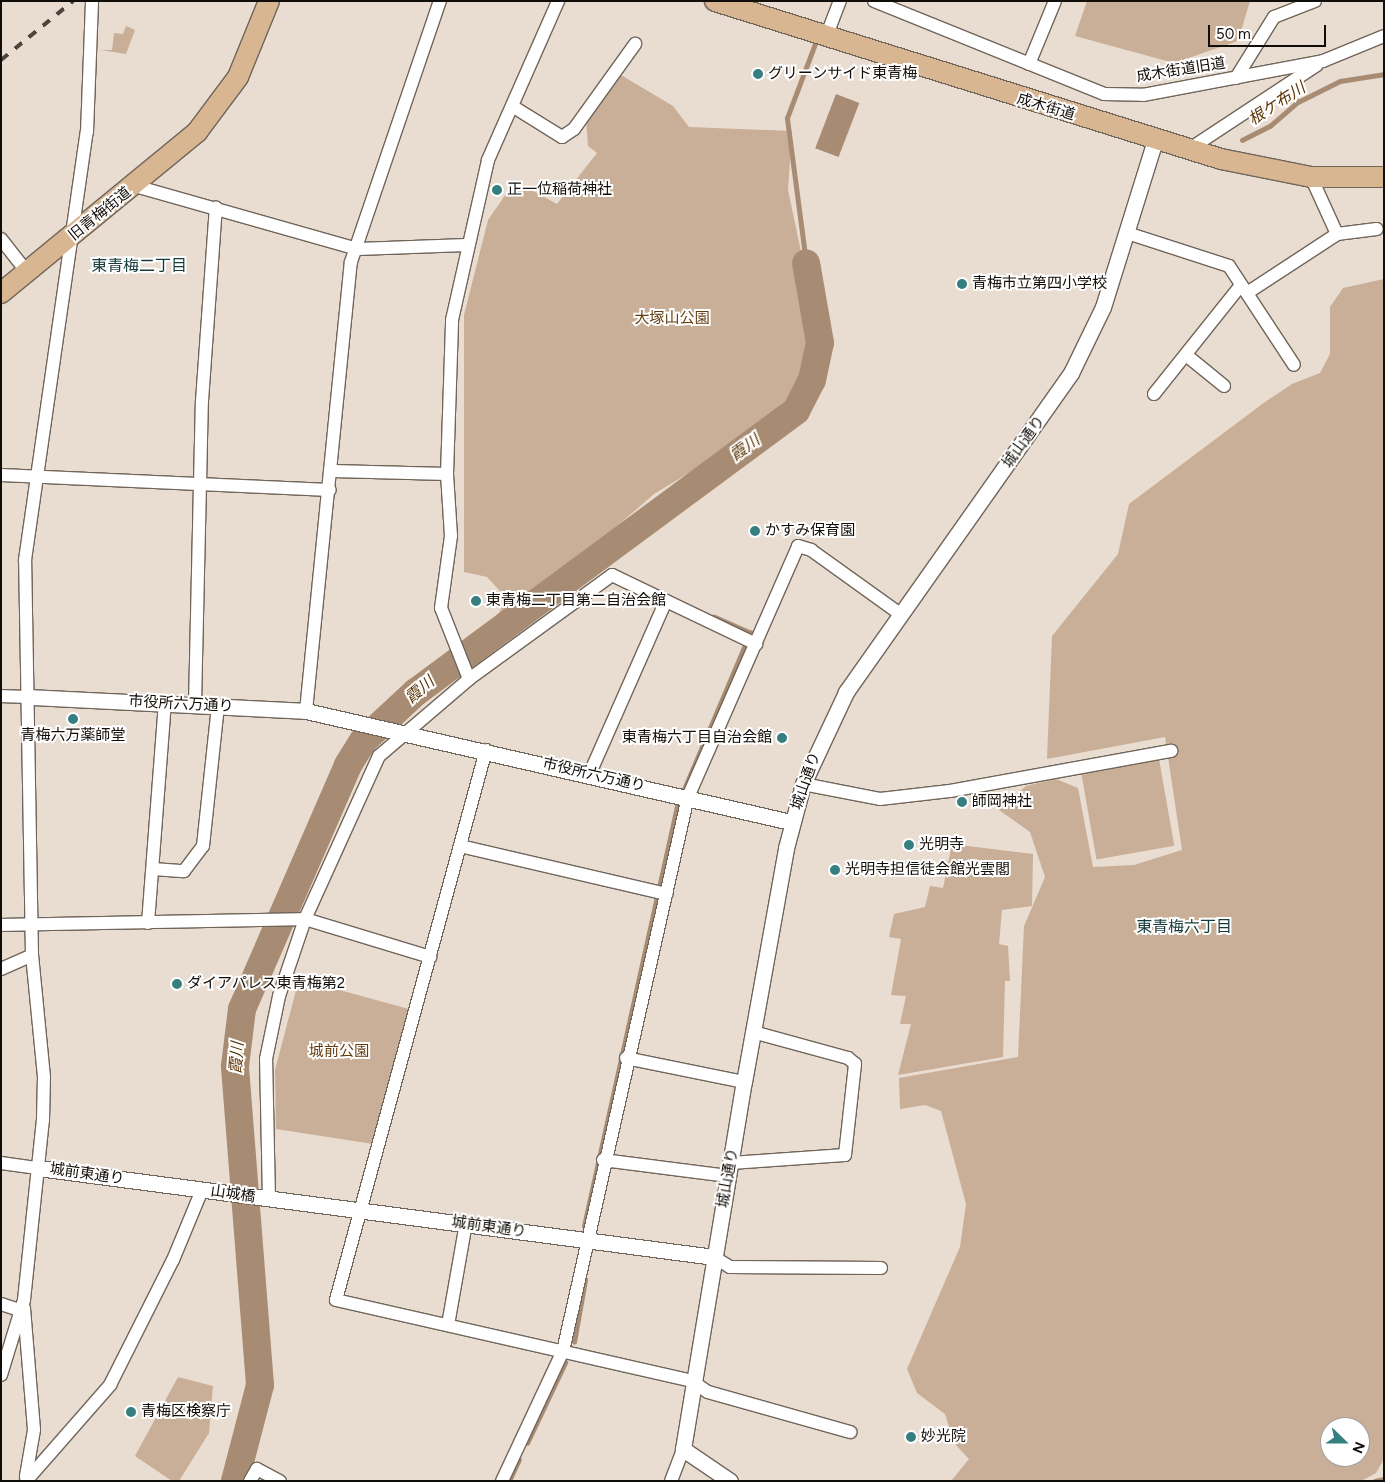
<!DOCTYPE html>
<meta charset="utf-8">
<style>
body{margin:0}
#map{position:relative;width:1385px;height:1482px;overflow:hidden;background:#e9dcd0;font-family:Figtree,"Noto Sans JP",sans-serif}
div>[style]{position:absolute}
.green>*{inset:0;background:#c9af97;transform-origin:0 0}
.water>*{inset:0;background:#a78c73;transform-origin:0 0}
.stream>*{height:4.5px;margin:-2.25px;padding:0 2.25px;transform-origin:2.25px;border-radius:2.25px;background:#a78c73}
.river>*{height:28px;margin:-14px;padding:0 14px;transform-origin:14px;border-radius:14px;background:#a78c73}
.roads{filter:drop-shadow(1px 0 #70655a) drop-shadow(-1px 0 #70655a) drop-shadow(0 1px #70655a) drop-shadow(0 -1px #70655a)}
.minor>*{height:12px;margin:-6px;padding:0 6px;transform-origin:6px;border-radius:6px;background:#fff}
.tertiary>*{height:15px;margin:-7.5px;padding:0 7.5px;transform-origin:7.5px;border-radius:7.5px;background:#fff}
.primary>*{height:20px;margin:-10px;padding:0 10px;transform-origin:10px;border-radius:10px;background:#d9b692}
.rail>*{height:4px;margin-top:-2px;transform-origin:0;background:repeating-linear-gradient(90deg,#4b453e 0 9px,transparent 0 18px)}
.dots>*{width:14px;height:14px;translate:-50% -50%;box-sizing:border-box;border:2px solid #fff;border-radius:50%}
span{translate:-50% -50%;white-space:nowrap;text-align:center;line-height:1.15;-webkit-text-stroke:4px #fff;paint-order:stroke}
.street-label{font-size:15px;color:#110d09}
.poi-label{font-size:15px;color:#110d09}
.left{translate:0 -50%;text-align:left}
.right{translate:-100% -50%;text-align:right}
.park-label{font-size:15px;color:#643d11}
.water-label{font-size:16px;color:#5a3405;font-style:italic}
.neighbourhood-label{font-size:16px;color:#163939}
.frame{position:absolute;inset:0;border:2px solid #110d09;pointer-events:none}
.north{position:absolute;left:1320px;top:1417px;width:50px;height:50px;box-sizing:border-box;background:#fff;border:1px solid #a09e9d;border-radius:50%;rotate:112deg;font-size:14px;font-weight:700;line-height:20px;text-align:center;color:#110d09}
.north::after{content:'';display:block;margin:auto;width:18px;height:22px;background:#367f80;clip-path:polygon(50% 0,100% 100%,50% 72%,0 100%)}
.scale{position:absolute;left:1208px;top:25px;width:118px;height:22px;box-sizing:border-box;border:2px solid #110d09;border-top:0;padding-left:6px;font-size:15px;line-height:18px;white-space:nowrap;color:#110d09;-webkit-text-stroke:4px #fff;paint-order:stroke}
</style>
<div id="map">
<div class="green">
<i style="clip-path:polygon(1087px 1px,1250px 1px,1238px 41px,1174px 63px,1075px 36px)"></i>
<i style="clip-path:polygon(126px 26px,135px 30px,126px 54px,100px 50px,112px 50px,114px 33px,123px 34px)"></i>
<i style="clip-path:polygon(621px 75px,673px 106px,689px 127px,792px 131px,788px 190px,822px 351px,812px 380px,794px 409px,654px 494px,502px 626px,496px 619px,503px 605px,501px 592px,487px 577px,464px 572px,464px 315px,488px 220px,515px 181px,557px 204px,597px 153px,588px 146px,586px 119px)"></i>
<i style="clip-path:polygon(evenodd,1384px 279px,1384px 1459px,1376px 1473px,1361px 1481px,951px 1481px,969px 1459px,954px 1443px,945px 1414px,917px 1393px,907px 1369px,960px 1247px,966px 1204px,941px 1111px,925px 1105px,900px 1109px,899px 1078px,1018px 1057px,1024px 926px,1045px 877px,1030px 832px,999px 810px,1026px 786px,1056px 779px,1078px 788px,1093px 867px,1134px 865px,1182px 850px,1165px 737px,1047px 759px,1052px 636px,1118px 554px,1129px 504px,1265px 402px,1292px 384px,1320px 373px,1330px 354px,1330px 307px,1343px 288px,1384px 279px,1330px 1427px,1360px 1427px,1360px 1457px,1330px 1457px,1330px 1427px)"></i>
<i style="left:1159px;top:759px;width:88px;height:79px;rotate:80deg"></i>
<i style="clip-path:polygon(952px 844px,1033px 854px,1032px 906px,1002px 910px,999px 944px,1008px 946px,1010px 981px,1005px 981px,1003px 1057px,898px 1075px,911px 1024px,900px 1024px,906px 996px,891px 995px,901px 939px,889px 937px,894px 914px,925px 907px,930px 886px,943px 888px)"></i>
<i style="clip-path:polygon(299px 979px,409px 1009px,373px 1144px,276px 1129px,275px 1070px)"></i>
<i style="clip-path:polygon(178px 1377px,213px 1386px,209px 1433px,179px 1481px,172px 1481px,135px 1456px)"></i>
</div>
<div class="water">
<i style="left:836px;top:94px;width:25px;height:58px;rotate:21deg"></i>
</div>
<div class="stream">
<i style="left:1242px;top:140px;width:31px;rotate:-27deg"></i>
<i style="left:1270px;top:126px;width:37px;rotate:-41deg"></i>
<i style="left:1298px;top:102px;width:47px;rotate:-26.6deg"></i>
<i style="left:1340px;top:81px;width:45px;rotate:-9deg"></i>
<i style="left:806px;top:263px;width:146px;rotate:-97.5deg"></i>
<i style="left:787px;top:118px;width:79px;rotate:-69.3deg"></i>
<i style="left:584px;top:1226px;width:430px;rotate:-77.5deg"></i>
<i style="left:677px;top:806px;width:188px;rotate:-67.1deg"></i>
<i style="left:750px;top:633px;width:39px;rotate:-156deg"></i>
<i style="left:574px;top:1342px;width:63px;rotate:-79.9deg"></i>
<i style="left:527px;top:1443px;width:89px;rotate:-64.6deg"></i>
<i style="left:509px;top:1481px;width:23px;rotate:-65deg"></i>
<i style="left:1375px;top:1481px;width:9px;rotate:-13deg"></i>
</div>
<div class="river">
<i style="left:235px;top:1481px;width:99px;rotate:-75.4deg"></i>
<i style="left:260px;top:1385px;width:320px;rotate:-94.5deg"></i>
<i style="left:235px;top:1066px;width:57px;rotate:-83deg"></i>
<i style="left:242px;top:1009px;width:266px;rotate:-66.5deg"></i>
<i style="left:348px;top:765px;width:28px;rotate:-58deg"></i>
<i style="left:363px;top:741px;width:72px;rotate:-42.8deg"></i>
<i style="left:416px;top:692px;width:473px;rotate:-36.5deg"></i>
<i style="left:796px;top:411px;width:35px;rotate:-63deg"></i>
<i style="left:812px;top:380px;width:38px;rotate:-78deg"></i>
<i style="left:820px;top:343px;width:81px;rotate:-99.9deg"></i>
</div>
<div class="roads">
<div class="minor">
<i style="left:874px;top:1px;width:248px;rotate:22deg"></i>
<i style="left:1104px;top:94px;width:39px;rotate:1deg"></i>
<i style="left:1143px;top:95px;width:183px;rotate:-10.7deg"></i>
<i style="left:1323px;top:61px;width:66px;rotate:-22.3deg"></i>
<i style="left:826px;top:37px;width:39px;rotate:-69deg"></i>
<i style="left:1029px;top:64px;width:68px;rotate:-67.6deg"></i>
<i style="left:1236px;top:78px;width:72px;rotate:-58.1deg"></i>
<i style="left:1274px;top:17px;width:44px;rotate:-21.3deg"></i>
<i style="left:512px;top:106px;width:59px;rotate:31.8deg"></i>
<i style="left:562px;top:137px;width:14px;rotate:-34deg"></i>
<i style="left:574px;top:129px;width:105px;rotate:-54.3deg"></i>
<i style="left:1188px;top:150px;width:154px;rotate:-33.4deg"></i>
<i style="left:1311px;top:177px;width:63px;rotate:65.5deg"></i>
<i style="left:135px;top:186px;width:232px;rotate:15.8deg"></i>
<i style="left:358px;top:249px;width:108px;rotate:-2.1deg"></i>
<i style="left:1127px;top:233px;width:107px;rotate:17.9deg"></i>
<i style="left:1229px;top:266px;width:118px;rotate:56.7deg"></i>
<i style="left:1px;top:239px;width:42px;rotate:51.8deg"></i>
<i style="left:1247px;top:293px;width:108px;rotate:-33.2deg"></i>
<i style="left:1337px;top:234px;width:40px;rotate:-7.1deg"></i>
<i style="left:1186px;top:355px;width:49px;rotate:39.2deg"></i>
<i style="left:1154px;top:394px;width:139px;rotate:-51.4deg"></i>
<i style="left:333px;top:471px;width:114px;rotate:1.5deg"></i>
<i style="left:1px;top:475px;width:329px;rotate:2.6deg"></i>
<i style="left:469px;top:679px;width:76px;rotate:-111.5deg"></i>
<i style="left:441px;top:608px;width:73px;rotate:-82.1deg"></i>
<i style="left:451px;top:536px;width:62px;rotate:-93.7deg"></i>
<i style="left:447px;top:474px;width:154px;rotate:-88.1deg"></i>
<i style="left:452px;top:320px;width:164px;rotate:-77.3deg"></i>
<i style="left:488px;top:160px;width:174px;rotate:-66.2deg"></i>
<i style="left:1px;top:696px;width:29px;rotate:2deg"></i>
<i style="left:195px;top:704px;width:303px;rotate:-88.7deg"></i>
<i style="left:202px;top:401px;width:194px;rotate:-85.9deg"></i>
<i style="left:306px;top:711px;width:451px;rotate:-84.3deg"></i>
<i style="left:351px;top:262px;width:276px;rotate:-71.2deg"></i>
<i style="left:486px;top:750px;width:570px;rotate:105.26deg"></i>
<i style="left:336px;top:1300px;width:365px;rotate:12.8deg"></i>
<i style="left:692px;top:1381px;width:19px;rotate:35deg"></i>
<i style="left:708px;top:1392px;width:148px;rotate:15.7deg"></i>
<i style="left:590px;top:773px;width:188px;rotate:-66.2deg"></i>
<i style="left:803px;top:784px;width:78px;rotate:11deg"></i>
<i style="left:880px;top:799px;width:70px;rotate:-6.5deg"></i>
<i style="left:950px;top:791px;width:225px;rotate:-10.3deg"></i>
<i style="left:460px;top:846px;width:212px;rotate:13.1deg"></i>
<i style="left:153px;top:869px;width:31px;rotate:4deg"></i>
<i style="left:184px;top:871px;width:31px;rotate:-53deg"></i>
<i style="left:203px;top:846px;width:142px;rotate:-83.9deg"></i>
<i style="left:148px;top:923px;width:222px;rotate:-85.6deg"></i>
<i style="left:1px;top:925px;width:304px;rotate:-1.1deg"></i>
<i style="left:305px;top:919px;width:131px;rotate:16.9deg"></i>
<i style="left:1px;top:969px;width:34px;rotate:-24deg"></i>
<i style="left:626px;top:1058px;width:120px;rotate:11.5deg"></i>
<i style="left:603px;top:1160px;width:126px;rotate:7.3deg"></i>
<i style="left:1px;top:1163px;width:37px;rotate:8deg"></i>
<i style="left:731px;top:1163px;width:114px;rotate:-4deg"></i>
<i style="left:845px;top:1155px;width:92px;rotate:-83.7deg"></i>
<i style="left:855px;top:1064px;width:9px;rotate:-139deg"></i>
<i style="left:848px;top:1058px;width:98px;rotate:-164.7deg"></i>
<i style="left:269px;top:1199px;width:140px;rotate:-91.2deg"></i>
<i style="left:266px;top:1059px;width:64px;rotate:-78.3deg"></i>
<i style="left:279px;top:996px;width:81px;rotate:-71.3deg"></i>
<i style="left:305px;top:919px;width:179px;rotate:-65.6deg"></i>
<i style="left:379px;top:756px;width:118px;rotate:-40.5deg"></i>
<i style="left:469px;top:679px;width:177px;rotate:-36deg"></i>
<i style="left:612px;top:575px;width:160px;rotate:25.6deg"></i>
<i style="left:714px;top:1257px;width:19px;rotate:32deg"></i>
<i style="left:730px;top:1267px;width:151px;rotate:0.4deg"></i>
<i style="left:1px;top:1304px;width:20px;rotate:18deg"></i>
<i style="left:24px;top:1308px;width:122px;rotate:85.3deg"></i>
<i style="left:34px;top:1430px;width:47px;rotate:99.9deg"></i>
<i style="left:448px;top:1325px;width:104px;rotate:-80deg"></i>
<i style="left:1px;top:1375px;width:78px;rotate:-73deg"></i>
<i style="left:24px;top:1300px;width:181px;rotate:-84deg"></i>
<i style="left:43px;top:1120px;width:43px;rotate:-88.7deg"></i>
<i style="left:44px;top:1077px;width:123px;rotate:-95.6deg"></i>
<i style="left:32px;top:955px;width:395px;rotate:-91deg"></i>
<i style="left:25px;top:560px;width:432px;rotate:-81.8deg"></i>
<i style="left:87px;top:132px;width:130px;rotate:-87.8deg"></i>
<i style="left:26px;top:1481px;width:128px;rotate:-48.8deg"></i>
<i style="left:110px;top:1385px;width:140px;rotate:-63.3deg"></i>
<i style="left:173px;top:1260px;width:76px;rotate:-67.5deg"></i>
<i style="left:250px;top:1481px;width:14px;rotate:-60deg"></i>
<i style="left:257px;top:1469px;width:26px;rotate:28deg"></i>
<i style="left:502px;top:1481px;width:144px;rotate:-64.9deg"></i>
<i style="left:563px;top:1351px;width:568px;rotate:-77.29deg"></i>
<i style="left:688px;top:797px;width:274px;rotate:-66.3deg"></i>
<i style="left:798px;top:546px;width:14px;rotate:17deg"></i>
<i style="left:811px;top:550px;width:110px;rotate:35.7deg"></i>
<i style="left:671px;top:1481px;width:34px;rotate:-69deg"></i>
</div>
<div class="tertiary">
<i style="left:30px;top:697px;width:276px;rotate:2.9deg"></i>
<i style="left:306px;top:711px;width:499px;rotate:12.9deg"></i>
<i style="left:38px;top:1168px;width:682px;rotate:7.5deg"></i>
<i style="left:730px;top:1481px;width:57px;rotate:-145.8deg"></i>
<i style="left:683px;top:1449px;width:372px;rotate:-80.6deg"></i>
<i style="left:744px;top:1082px;width:238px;rotate:-79.8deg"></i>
<i style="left:786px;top:848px;width:66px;rotate:-75.1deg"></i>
<i style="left:803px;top:784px;width:102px;rotate:-64.9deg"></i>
<i style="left:846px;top:692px;width:390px;rotate:-54.8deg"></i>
<i style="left:1071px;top:373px;width:73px;rotate:-64.1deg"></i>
<i style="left:1103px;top:307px;width:175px;rotate:-72.7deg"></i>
</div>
<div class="primary">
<i style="left:715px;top:1px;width:530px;rotate:17.34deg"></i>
<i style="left:1221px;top:159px;width:92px;rotate:11.3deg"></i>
<i style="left:1311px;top:177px;width:73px"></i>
<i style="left:1px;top:293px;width:254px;rotate:-39.4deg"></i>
<i style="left:197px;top:132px;width:69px;rotate:-53.3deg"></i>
<i style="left:238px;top:77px;width:82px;rotate:-67.8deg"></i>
</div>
</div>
<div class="rail">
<i style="left:1px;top:60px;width:93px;rotate:-39.3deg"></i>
</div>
<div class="dots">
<i style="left:758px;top:74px;background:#367f80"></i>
<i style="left:497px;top:190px;background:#367f80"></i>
<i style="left:962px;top:284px;background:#367f80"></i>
<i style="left:755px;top:531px;background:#367f80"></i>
<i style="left:476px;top:601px;background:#367f80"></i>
<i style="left:73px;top:719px;background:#367f80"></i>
<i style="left:782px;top:738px;background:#367f80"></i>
<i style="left:962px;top:802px;background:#367f80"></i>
<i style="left:909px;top:845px;background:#367f80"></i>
<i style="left:835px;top:870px;background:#367f80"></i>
<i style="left:177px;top:984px;background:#367f80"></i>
<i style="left:131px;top:1412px;background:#367f80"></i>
<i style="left:911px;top:1437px;background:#367f80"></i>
</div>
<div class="street-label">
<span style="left:1181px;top:70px;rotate:-9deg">成木街道旧道</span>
<span style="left:1046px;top:107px;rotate:17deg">成木街道</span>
<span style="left:100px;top:214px;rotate:-39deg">旧青梅街道</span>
<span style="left:1024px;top:442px;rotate:-54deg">城山通り</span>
<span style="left:181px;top:704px;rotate:3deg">市役所六万通り</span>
<span style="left:594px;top:775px;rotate:13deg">市役所六万通り</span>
<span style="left:806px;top:781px;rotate:-71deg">城山通り</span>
<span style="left:87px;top:1174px;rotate:8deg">城前東通り</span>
<span style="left:728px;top:1178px;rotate:-80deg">城山通り</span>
<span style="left:233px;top:1194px;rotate:8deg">山城橋</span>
<span style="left:489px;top:1227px;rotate:8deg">城前東通り</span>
</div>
<div class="poi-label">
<span class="left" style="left:768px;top:74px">グリーンサイド東青梅</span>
<span class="left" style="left:507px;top:190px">正一位稲荷神社</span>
<span class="left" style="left:972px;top:284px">青梅市立第四小学校</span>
<span class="left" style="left:765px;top:531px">かすみ保育園</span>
<span class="left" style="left:486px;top:601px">東青梅二丁目第二自治会館</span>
<span style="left:73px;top:736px">青梅六万薬師堂</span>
<span class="right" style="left:772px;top:738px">東青梅六丁目自治会館</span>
<span class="left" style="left:972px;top:802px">師岡神社</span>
<span class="left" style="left:919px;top:845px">光明寺</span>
<span class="left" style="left:845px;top:870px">光明寺担信徒会館光雲閣</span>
<span class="left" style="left:187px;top:984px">ダイアパレス東青梅第2</span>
<span class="left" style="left:141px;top:1412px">青梅区検察庁</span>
<span class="left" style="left:921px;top:1437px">妙光院</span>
</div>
<div class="park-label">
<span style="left:672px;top:319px">大塚山公園</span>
<span style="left:339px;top:1052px">城前公園</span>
</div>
<div class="water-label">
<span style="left:1277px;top:104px;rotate:-33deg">根ケ布川</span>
<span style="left:745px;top:448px;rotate:-36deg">霞川</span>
<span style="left:420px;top:690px;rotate:-40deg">霞川</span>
<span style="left:237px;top:1058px;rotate:-86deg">霞川</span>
</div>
<div class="neighbourhood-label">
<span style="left:139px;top:266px">東青梅二丁目</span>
<span style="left:1184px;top:927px">東青梅六丁目</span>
</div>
<div class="frame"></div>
<div class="north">N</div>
<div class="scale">50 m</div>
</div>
